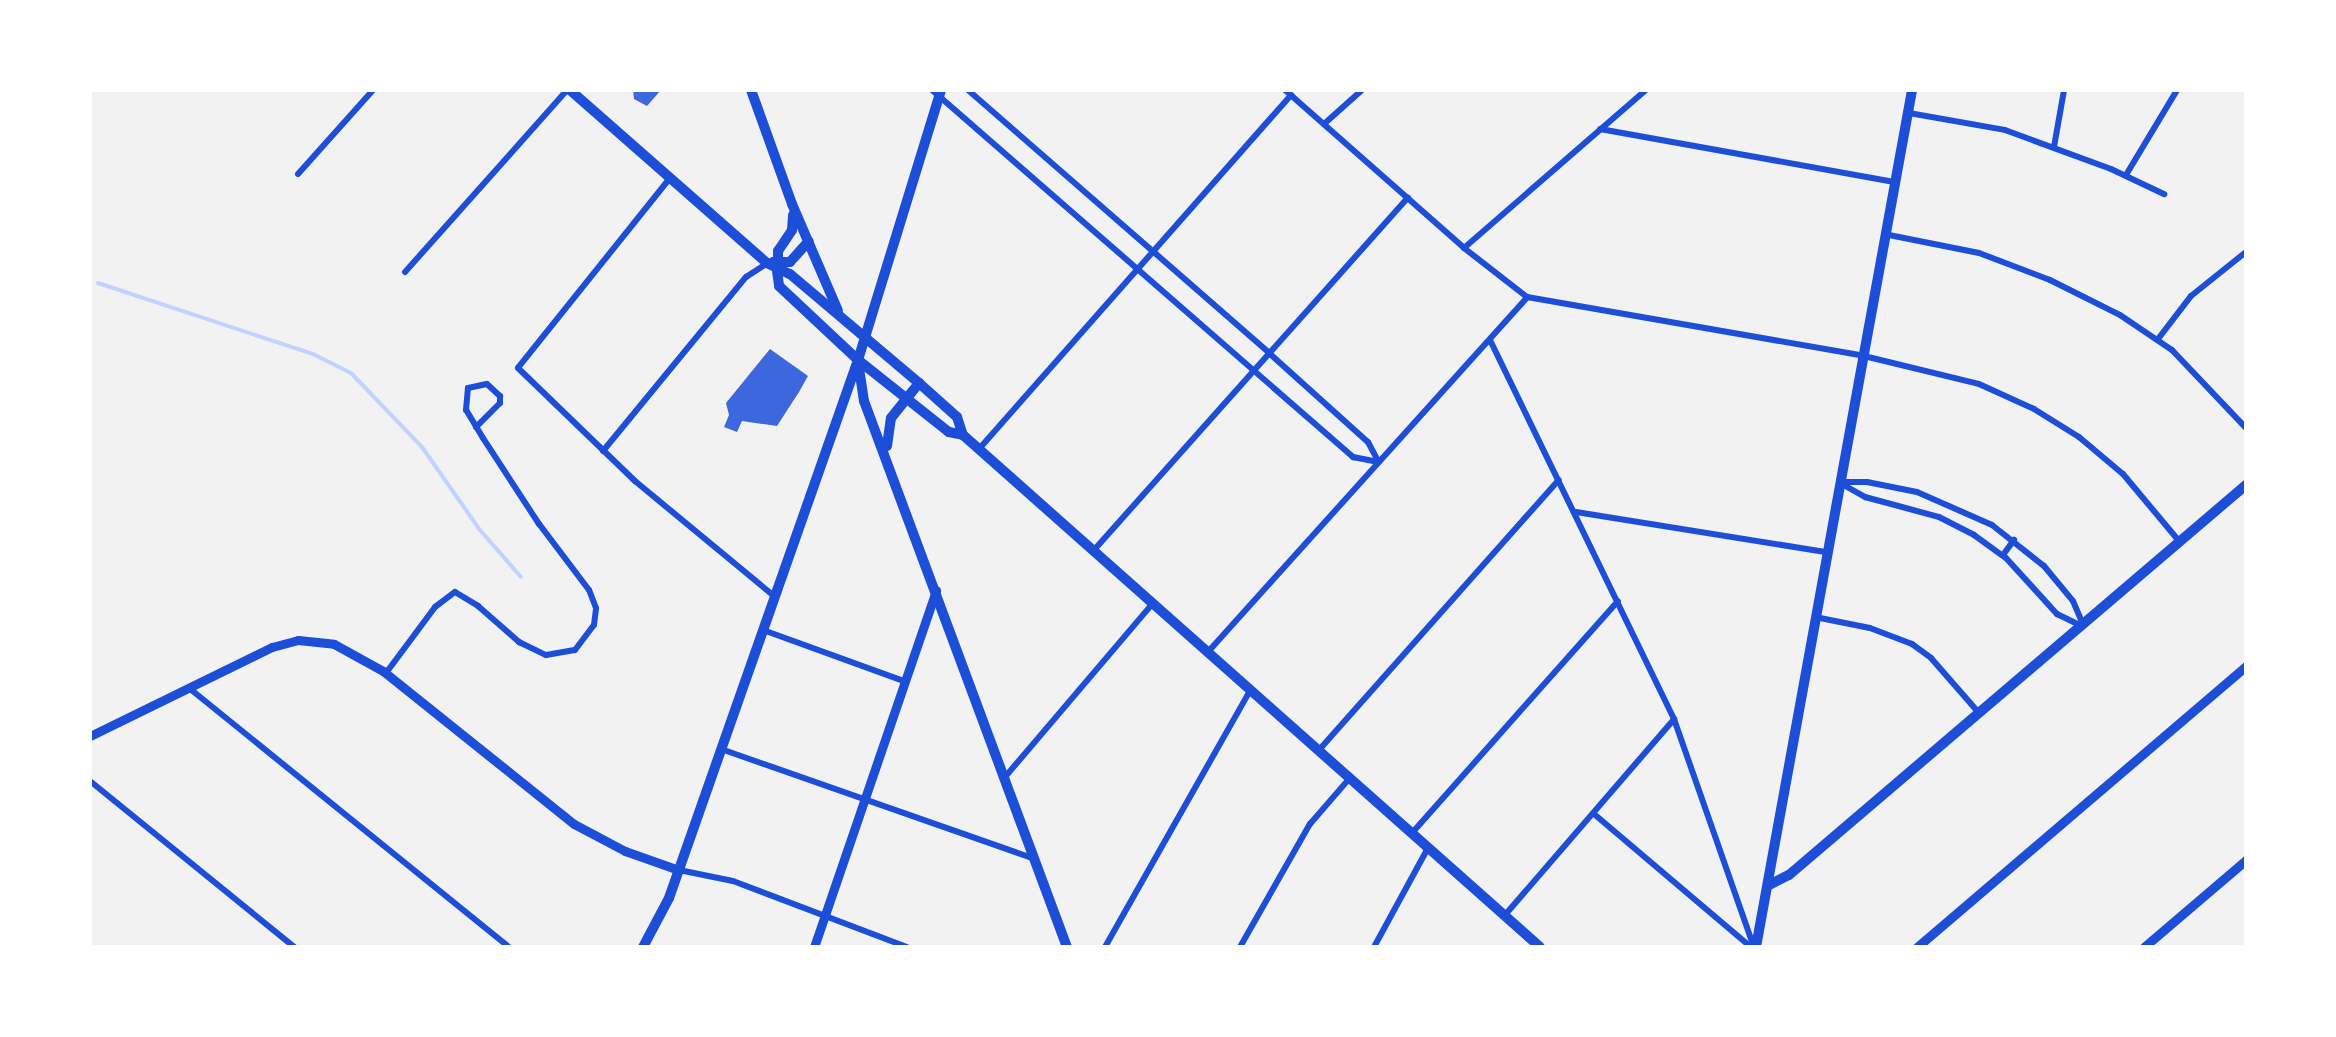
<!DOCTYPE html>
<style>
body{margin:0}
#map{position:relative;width:2336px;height:1037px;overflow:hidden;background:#f2f2f2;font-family:"PT Sans",sans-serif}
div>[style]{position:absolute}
.stream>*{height:4px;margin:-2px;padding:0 2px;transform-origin:2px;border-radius:2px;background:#bfd3fe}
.building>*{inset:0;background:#3d67dc}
.minor>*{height:6px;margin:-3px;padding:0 3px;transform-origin:3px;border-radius:3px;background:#1d4ed8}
.tertiary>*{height:9px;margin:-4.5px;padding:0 4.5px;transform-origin:4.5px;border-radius:4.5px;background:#1d4ed8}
.secondary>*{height:10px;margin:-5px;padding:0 5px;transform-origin:5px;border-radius:5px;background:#1d4ed8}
.primary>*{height:10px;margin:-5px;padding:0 5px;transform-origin:5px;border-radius:5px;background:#1d4ed8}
span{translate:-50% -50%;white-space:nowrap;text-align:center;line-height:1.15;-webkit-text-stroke:8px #fff;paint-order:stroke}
.frame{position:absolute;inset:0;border:92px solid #fff;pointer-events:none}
</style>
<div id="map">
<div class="stream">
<i style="left:98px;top:283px;width:226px;rotate:18.3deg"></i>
<i style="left:313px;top:354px;width:42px;rotate:26.6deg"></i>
<i style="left:351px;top:373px;width:103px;rotate:46.2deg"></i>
<i style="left:422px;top:447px;width:101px;rotate:55.1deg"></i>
<i style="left:480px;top:530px;width:62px;rotate:48.9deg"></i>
</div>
<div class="building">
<i style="clip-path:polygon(633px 90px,661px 90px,647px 106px,634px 99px)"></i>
<i style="clip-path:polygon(770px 349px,808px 376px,799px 392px,777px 426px,742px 421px,737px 432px,724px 427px,729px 415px,726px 403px)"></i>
</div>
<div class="minor">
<i style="left:932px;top:90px;width:559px;rotate:41.08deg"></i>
<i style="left:1353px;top:457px;width:26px;rotate:11deg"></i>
<i style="left:968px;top:90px;width:400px;rotate:41.1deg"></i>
<i style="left:1269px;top:353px;width:133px;rotate:42deg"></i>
<i style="left:1368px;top:442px;width:21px;rotate:62deg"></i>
<i style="left:1285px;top:90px;width:239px;rotate:41.4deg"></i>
<i style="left:1464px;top:248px;width:80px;rotate:37.9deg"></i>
<i style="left:1527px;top:297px;width:342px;rotate:9.9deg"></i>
<i style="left:1864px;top:356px;width:118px;rotate:13.7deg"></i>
<i style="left:1979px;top:384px;width:60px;rotate:24.4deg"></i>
<i style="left:2034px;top:409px;width:53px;rotate:31.9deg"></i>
<i style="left:2079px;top:437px;width:57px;rotate:40.1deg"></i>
<i style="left:2123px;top:474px;width:87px;rotate:50.1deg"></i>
<i style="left:1909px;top:113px;width:97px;rotate:10deg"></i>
<i style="left:2005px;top:130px;width:113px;rotate:20.2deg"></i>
<i style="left:2111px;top:169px;width:59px;rotate:25.3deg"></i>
<i style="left:1324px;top:124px;width:51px;rotate:-41.8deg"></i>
<i style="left:1600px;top:129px;width:299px;rotate:10.2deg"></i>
<i style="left:2054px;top:147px;width:58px;rotate:-80deg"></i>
<i style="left:298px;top:174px;width:113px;rotate:-48.2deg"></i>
<i style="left:2126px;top:175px;width:99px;rotate:-59deg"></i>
<i style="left:670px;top:178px;width:243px;rotate:128.7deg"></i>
<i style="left:518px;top:368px;width:163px;rotate:44deg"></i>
<i style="left:635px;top:481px;width:180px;rotate:39.6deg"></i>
<i style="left:1884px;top:234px;width:97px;rotate:11.3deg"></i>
<i style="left:1979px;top:253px;width:76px;rotate:20.8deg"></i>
<i style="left:2050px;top:280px;width:78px;rotate:26.6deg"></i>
<i style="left:2120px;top:315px;width:63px;rotate:33.9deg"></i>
<i style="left:2172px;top:350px;width:108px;rotate:46.5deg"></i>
<i style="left:1464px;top:248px;width:241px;rotate:-41deg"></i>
<i style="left:405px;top:272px;width:244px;rotate:-48.3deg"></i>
<i style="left:2158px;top:339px;width:54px;rotate:-52.5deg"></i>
<i style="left:2191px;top:296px;width:70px;rotate:-38.7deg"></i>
<i style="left:1490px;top:340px;width:421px;rotate:64.1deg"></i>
<i style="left:1674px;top:719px;width:242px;rotate:70.7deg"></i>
<i style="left:979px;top:449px;width:472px;rotate:-48.6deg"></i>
<i style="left:603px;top:451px;width:225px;rotate:-50.6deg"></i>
<i style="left:746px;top:277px;width:24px;rotate:-33deg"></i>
<i style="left:1841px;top:482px;width:26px"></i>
<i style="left:1867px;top:482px;width:51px;rotate:11.3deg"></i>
<i style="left:1917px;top:492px;width:82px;rotate:23.7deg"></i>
<i style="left:1992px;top:525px;width:66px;rotate:38.3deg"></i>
<i style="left:2044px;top:566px;width:45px;rotate:50.4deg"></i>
<i style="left:2073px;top:601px;width:26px;rotate:67deg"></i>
<i style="left:1840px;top:483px;width:29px;rotate:29deg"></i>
<i style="left:1865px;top:497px;width:77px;rotate:15.1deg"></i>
<i style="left:1939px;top:517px;width:39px;rotate:27deg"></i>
<i style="left:1974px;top:535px;width:39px;rotate:36deg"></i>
<i style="left:2006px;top:558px;width:76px;rotate:47.7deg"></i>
<i style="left:2057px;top:614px;width:28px;rotate:26deg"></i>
<i style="left:1576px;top:512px;width:254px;rotate:9.1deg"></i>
<i style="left:1094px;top:550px;width:472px;rotate:-48.3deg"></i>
<i style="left:2003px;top:555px;width:19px;rotate:-54deg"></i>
<i style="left:1815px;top:617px;width:56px;rotate:11.3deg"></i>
<i style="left:1870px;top:628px;width:45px;rotate:20.9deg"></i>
<i style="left:1912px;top:644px;width:24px;rotate:36deg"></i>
<i style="left:1931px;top:658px;width:73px;rotate:48.9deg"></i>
<i style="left:763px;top:630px;width:150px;rotate:19.9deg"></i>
<i style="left:1207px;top:653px;width:479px;rotate:-48deg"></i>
<i style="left:386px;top:673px;width:82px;rotate:-53.4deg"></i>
<i style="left:435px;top:607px;width:25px;rotate:-37deg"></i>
<i style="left:455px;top:592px;width:27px;rotate:31deg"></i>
<i style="left:478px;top:606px;width:55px;rotate:41.3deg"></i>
<i style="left:519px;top:642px;width:30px;rotate:26deg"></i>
<i style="left:546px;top:655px;width:29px;rotate:-10deg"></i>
<i style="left:575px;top:650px;width:31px;rotate:-53deg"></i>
<i style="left:594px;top:625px;width:17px;rotate:-83deg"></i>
<i style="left:596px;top:608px;width:19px;rotate:-111deg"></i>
<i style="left:589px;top:590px;width:83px;rotate:-127.1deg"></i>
<i style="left:539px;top:524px;width:103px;rotate:-123.1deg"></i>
<i style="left:483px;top:438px;width:33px;rotate:-121deg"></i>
<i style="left:466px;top:410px;width:22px;rotate:-85deg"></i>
<i style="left:468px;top:388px;width:19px;rotate:-12deg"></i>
<i style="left:487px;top:384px;width:18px;rotate:43deg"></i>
<i style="left:500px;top:396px;width:7px;rotate:90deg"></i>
<i style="left:500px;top:403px;width:34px;rotate:135deg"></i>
<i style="left:189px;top:688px;width:412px;rotate:39deg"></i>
<i style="left:721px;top:749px;width:330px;rotate:19.3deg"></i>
<i style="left:1319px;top:750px;width:361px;rotate:-48.4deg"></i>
<i style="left:1005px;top:777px;width:227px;rotate:-49.6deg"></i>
<i style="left:90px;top:781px;width:263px;rotate:39.1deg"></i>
<i style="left:1594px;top:814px;width:206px;rotate:40.3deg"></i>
<i style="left:1412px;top:833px;width:310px;rotate:-48.4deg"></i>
<i style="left:679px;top:870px;width:55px;rotate:11.5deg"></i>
<i style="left:733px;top:881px;width:186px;rotate:20.8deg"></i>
<i style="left:1505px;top:915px;width:259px;rotate:-49.2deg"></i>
<i style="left:1105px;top:947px;width:294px;rotate:-60.5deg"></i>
<i style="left:1240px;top:947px;width:142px;rotate:-60.4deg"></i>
<i style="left:1310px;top:824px;width:60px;rotate:-49.1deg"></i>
<i style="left:1374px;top:947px;width:113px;rotate:-61.4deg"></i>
</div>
<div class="tertiary">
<i style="left:90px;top:736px;width:203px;rotate:-26.1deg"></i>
<i style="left:272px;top:647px;width:27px;rotate:-15deg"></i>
<i style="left:298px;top:640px;width:36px;rotate:6deg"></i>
<i style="left:334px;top:644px;width:56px;rotate:28.9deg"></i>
<i style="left:383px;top:671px;width:245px;rotate:38.7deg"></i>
<i style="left:574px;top:824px;width:58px;rotate:27.9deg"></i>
<i style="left:625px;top:851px;width:57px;rotate:19.4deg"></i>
<i style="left:814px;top:947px;width:377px;rotate:-71.1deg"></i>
<i style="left:1917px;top:947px;width:433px;rotate:-40.5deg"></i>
<i style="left:2144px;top:947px;width:134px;rotate:-40.5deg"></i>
</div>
<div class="secondary">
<i style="left:1769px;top:885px;width:22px;rotate:-27deg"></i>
<i style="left:1789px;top:875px;width:601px;rotate:-40.48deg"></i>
<i style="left:643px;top:947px;width:55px;rotate:-62deg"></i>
<i style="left:669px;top:898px;width:570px;rotate:-70.64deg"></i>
<i style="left:858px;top:360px;width:282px;rotate:-72.9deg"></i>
<i style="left:1756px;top:947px;width:871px;rotate:-79.68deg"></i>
</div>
<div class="primary">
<i style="left:570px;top:90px;width:262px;rotate:41.3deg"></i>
<i style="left:767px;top:263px;width:25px;rotate:26deg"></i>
<i style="left:790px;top:274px;width:169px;rotate:40.2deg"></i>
<i style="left:919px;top:383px;width:51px;rotate:41.8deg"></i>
<i style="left:957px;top:417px;width:19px;rotate:72deg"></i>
<i style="left:751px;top:90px;width:121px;rotate:70.2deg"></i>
<i style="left:792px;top:204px;width:116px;rotate:66.7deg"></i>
<i style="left:778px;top:261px;width:10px;rotate:-90deg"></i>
<i style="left:778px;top:251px;width:25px;rotate:-56deg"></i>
<i style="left:792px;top:230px;width:15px;rotate:-86deg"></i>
<i style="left:773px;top:262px;width:17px"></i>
<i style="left:790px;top:262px;width:28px;rotate:-48deg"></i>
<i style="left:777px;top:271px;width:15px;rotate:82deg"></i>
<i style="left:779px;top:286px;width:108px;rotate:43.1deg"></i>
<i style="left:858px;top:360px;width:116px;rotate:38.4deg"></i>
<i style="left:949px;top:432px;width:14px;rotate:12deg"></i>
<i style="left:963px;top:435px;width:771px;rotate:41.58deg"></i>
<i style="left:858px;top:361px;width:40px;rotate:81.5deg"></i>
<i style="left:864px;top:401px;width:583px;rotate:69.61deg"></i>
<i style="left:887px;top:446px;width:28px;rotate:-82deg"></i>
<i style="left:891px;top:418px;width:45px;rotate:-51.3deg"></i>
</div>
<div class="frame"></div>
</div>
